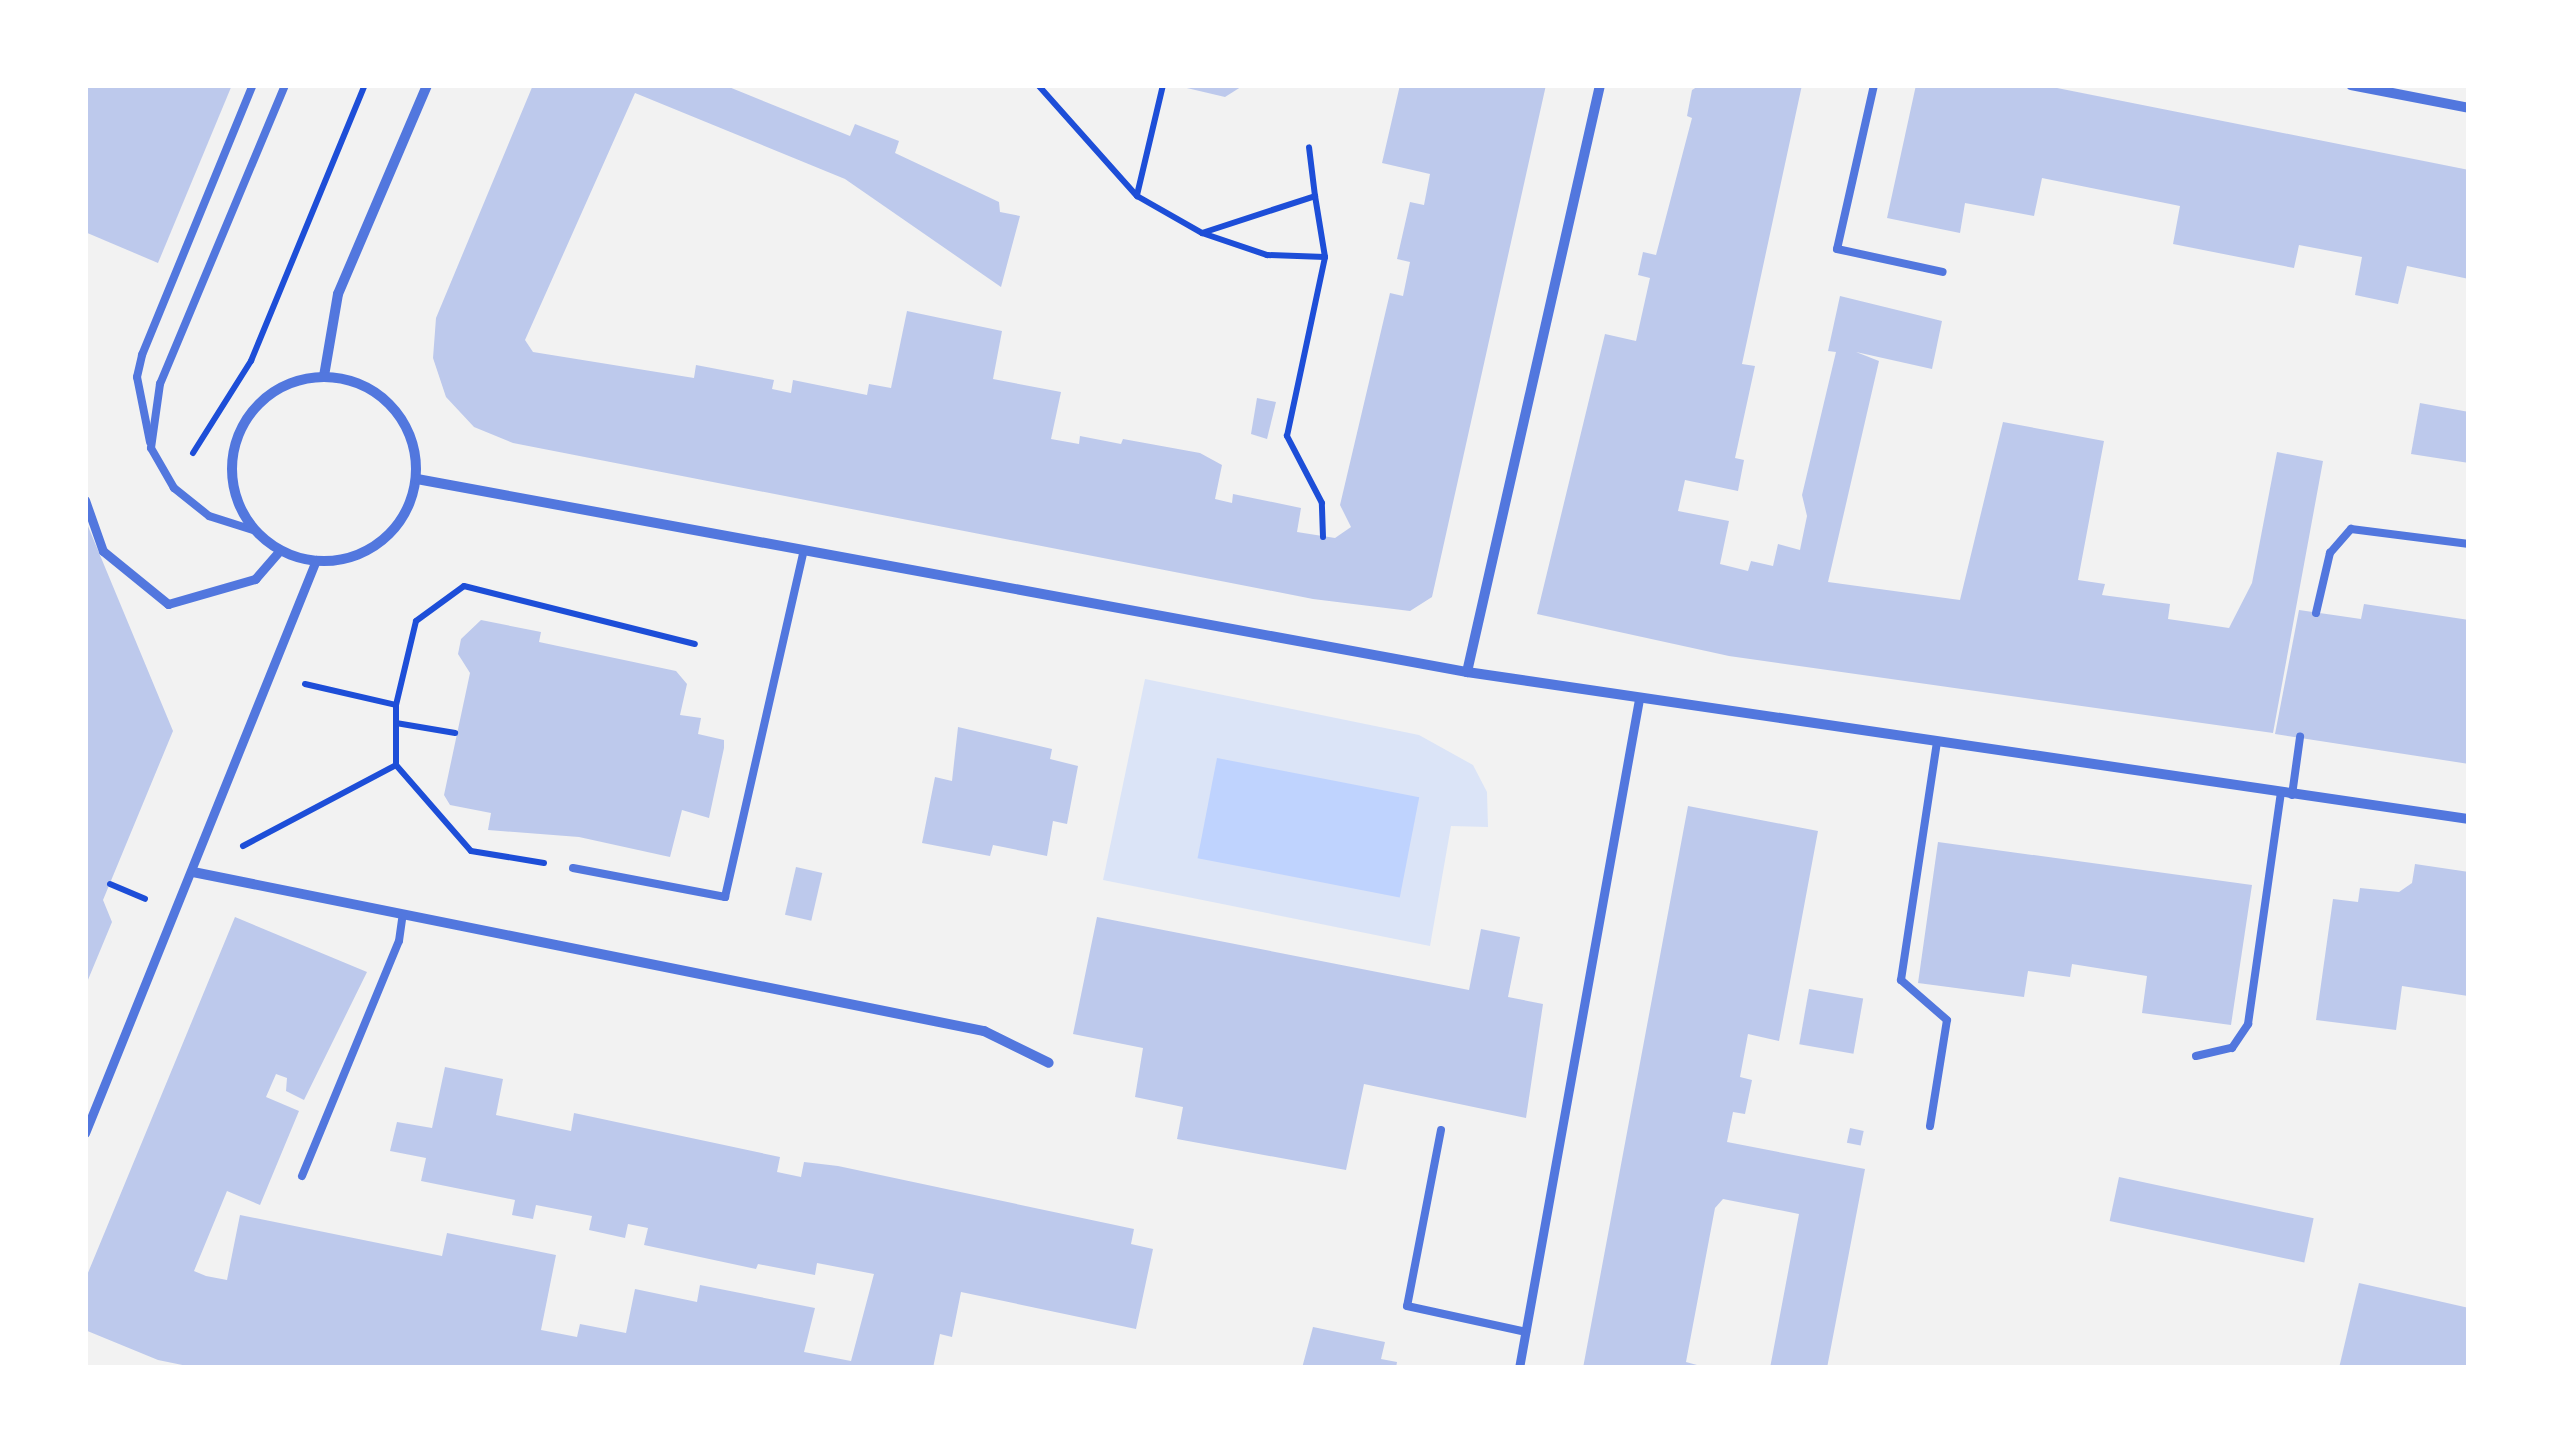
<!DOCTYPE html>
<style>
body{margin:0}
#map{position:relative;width:2554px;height:1453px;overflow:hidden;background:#f2f2f2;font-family:Quicksand,sans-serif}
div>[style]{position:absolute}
.green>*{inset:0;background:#dbe4f7}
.water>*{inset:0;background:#bfd3fe;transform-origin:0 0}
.building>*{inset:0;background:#bdc9ec;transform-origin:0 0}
.path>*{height:6px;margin:-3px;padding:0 3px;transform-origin:3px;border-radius:3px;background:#1d4ed8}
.service>*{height:8px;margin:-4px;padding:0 4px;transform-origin:4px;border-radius:4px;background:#5277de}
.pedestrian>*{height:9px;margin:-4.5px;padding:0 4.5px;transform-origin:4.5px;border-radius:4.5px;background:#5277de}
.minor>*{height:10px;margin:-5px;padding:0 5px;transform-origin:5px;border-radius:5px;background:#5277de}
.minor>.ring{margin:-5px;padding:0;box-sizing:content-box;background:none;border:10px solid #5277de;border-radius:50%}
span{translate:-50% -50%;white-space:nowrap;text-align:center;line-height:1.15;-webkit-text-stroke:10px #fff;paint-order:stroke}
.frame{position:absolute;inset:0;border:88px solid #fff;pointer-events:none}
</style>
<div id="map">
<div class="green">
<i style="clip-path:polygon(1145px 679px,1419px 735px,1473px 765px,1487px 792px,1488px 827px,1451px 826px,1430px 946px,1103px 880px)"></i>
</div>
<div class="water">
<i style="left:1217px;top:758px;width:206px;height:102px;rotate:11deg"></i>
</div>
<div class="building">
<i style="clip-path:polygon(85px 85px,232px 85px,158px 263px,85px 232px)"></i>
<i style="clip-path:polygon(533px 85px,724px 85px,850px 136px,855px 124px,899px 141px,895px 153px,999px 202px,1000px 212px,1020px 216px,1001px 287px,845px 179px,635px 93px,525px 340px,533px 352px,694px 378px,696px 365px,774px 380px,772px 389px,791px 393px,793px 380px,867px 395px,869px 384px,891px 388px,907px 311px,1002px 331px,993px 379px,1061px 392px,1051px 439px,1079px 444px,1080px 436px,1121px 444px,1123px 439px,1200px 453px,1222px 465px,1215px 499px,1232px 503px,1233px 494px,1301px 508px,1297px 532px,1335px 538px,1351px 527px,1340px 505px,1390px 293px,1403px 296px,1410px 262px,1397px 259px,1410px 202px,1424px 205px,1430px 174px,1382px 163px,1400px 85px,1546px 85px,1432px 597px,1410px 611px,1313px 599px,513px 443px,474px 427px,446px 397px,433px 358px,436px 318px)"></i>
<i style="clip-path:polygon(1174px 85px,1244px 85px,1225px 97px)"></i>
<i style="clip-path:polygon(1700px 85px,1802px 85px,1742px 364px,1755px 366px,1735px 458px,1744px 460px,1738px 491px,1685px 480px,1678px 511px,1729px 521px,1720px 564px,1748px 571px,1751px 561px,1773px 566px,1778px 544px,1800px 550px,1807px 516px,1802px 495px,1836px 352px,1828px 351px,1840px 296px,1942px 321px,1932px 369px,1856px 352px,1879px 361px,1828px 582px,1960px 600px,2003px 422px,2104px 441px,2078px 580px,2105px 584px,2102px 595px,2170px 604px,2168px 619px,2229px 628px,2252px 583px,2277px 452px,2323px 461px,2273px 733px,1729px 656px,1537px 614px,1605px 334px,1636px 341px,1650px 278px,1638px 275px,1643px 252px,1656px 255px,1692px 118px,1687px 116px,1692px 90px)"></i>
<i style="clip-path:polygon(1916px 85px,2042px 85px,2469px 170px,2469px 279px,2407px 266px,2398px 304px,2355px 295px,2362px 257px,2299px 245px,2294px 268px,2173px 244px,2180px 206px,2042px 178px,2034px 216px,1965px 203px,1960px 233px,1887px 218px)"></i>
<i style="clip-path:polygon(1257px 398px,1276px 402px,1267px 439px,1251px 434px)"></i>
<i style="clip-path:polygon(2420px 403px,2469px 412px,2469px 463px,2411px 454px)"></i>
<i style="clip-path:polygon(85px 519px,173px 731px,103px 900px,112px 922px,85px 987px)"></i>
<i style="clip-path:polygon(2364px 604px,2469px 620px,2469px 764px,2275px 734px,2299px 610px,2361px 619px)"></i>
<i style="clip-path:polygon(481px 620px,541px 632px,539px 642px,676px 671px,687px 684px,680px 715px,701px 718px,698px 734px,724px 740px,724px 748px,709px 818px,682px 810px,670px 857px,579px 837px,488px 830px,491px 813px,450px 805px,444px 795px,470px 673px,458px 654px,461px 639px)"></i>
<i style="clip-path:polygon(958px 727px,1052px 749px,1050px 759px,1078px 766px,1067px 824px,1053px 821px,1047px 856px,993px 845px,990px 856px,922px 843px,935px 777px,952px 781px)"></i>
<i style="clip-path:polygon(1688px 806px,1818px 831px,1779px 1041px,1748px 1034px,1740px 1077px,1752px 1080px,1745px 1114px,1733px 1112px,1727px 1142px,1865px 1169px,1827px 1368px,1770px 1368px,1799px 1214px,1723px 1199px,1715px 1208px,1686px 1362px,1708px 1368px,1583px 1368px)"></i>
<i style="clip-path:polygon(1938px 842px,2252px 885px,2231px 1025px,2142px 1013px,2147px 976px,2072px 964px,2070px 977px,2028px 971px,2024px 997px,1918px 983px)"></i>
<i style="clip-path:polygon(2415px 864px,2469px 872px,2468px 996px,2402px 986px,2396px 1030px,2316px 1020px,2333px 899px,2358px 902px,2360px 888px,2399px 892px,2412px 883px)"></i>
<i style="left:796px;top:867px;width:27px;height:49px;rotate:13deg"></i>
<i style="clip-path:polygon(235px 917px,367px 972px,304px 1100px,286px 1091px,287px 1078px,276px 1074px,266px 1097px,299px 1111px,260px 1205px,227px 1191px,194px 1271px,206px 1276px,227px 1280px,240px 1215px,442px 1256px,447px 1233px,556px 1255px,541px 1330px,577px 1337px,580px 1324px,626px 1333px,635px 1289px,697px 1302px,700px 1285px,815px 1308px,804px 1352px,851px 1361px,874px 1274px,817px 1263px,815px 1275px,758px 1264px,756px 1269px,644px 1245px,648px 1228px,628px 1224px,625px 1238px,589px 1230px,592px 1216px,536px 1205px,533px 1219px,512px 1215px,515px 1200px,421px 1181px,426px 1158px,390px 1151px,397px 1122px,432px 1128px,445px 1067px,503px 1079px,496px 1115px,571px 1131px,574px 1113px,780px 1157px,777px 1172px,801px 1177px,804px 1162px,838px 1166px,1134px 1229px,1131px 1244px,1153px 1249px,1136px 1329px,961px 1292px,952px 1337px,940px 1334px,933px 1368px,197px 1368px,158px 1360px,85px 1330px,85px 1280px)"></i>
<i style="clip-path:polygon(1097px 917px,1469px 990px,1481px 929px,1520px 937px,1508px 997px,1543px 1004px,1526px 1118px,1364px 1084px,1346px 1170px,1177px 1139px,1183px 1107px,1135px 1097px,1143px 1048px,1073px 1034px)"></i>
<i style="left:1809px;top:989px;width:55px;height:56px;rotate:10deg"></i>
<i style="left:1850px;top:1128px;width:14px;height:15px;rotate:12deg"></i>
<i style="left:2119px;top:1177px;width:199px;height:45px;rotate:12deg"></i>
<i style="clip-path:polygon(2359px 1283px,2469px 1308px,2469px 1368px,2339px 1368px)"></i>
<i style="clip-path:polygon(1313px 1327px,1385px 1342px,1381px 1359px,1397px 1362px,1396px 1368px,1302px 1368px)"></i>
</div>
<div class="path">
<i style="left:1038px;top:85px;width:149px;rotate:48.3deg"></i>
<i style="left:1137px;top:196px;width:75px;rotate:29.6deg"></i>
<i style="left:1202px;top:233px;width:119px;rotate:-18.1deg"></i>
<i style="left:1315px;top:196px;width:49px;rotate:-97deg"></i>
<i style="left:1137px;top:195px;width:113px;rotate:-76.7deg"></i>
<i style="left:1202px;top:233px;width:69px;rotate:18.7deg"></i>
<i style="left:1267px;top:255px;width:58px;rotate:2deg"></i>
<i style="left:1325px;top:257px;width:62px;rotate:-99.3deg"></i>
<i style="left:193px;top:453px;width:109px;rotate:-57.8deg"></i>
<i style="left:251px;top:361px;width:299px;rotate:-67.6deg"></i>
<i style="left:1323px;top:537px;width:34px;rotate:-92deg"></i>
<i style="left:1322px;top:503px;width:76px;rotate:-117.6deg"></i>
<i style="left:1287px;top:436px;width:183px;rotate:-78deg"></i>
<i style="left:305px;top:684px;width:93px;rotate:13deg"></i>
<i style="left:396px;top:723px;width:60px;rotate:9.6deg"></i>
<i style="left:396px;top:765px;width:114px;rotate:48.9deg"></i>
<i style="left:471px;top:851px;width:74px;rotate:9.3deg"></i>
<i style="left:243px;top:846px;width:173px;rotate:-27.9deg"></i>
<i style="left:396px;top:765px;width:60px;rotate:-90deg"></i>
<i style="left:396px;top:705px;width:86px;rotate:-76.6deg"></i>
<i style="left:416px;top:621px;width:59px;rotate:-36.1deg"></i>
<i style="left:464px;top:586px;width:238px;rotate:14.1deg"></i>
<i style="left:110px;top:884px;width:38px;rotate:23deg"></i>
</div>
<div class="service">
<i style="left:1874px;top:85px;width:168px;rotate:102.7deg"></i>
<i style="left:1837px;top:249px;width:108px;rotate:12.2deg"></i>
<i style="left:150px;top:442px;width:66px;rotate:-101.3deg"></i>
<i style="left:137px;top:377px;width:23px;rotate:-77deg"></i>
<i style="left:142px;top:355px;width:292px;rotate:-67.7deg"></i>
<i style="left:256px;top:531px;width:49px;rotate:-162.3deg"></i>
<i style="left:209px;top:516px;width:45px;rotate:-141.3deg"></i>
<i style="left:174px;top:488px;width:46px;rotate:-119.9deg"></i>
<i style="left:151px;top:448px;width:65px;rotate:-82deg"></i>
<i style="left:160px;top:384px;width:324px;rotate:-67.3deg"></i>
<i style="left:2316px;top:613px;width:62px;rotate:-76.9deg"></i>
<i style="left:2330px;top:553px;width:32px;rotate:-49deg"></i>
<i style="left:2351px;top:529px;width:119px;rotate:7.2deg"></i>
<i style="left:2292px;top:795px;width:59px;rotate:-82.1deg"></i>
<i style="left:573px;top:868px;width:155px;rotate:10.8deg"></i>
<i style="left:725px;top:897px;width:353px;rotate:-77.2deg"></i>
<i style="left:2196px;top:1056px;width:37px;rotate:-13deg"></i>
<i style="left:2232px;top:1048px;width:29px;rotate:-56deg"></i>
<i style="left:2248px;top:1024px;width:233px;rotate:-81.9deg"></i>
<i style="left:1930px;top:1126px;width:107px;rotate:-80.9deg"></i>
<i style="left:1947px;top:1020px;width:61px;rotate:-139deg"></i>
<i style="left:1901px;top:980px;width:240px;rotate:-81.4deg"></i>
<i style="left:1441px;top:1130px;width:179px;rotate:100.9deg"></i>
<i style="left:1407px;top:1306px;width:122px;rotate:12.3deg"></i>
<i style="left:302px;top:1176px;width:254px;rotate:-67.6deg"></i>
<i style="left:399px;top:941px;width:27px;rotate:-82deg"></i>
</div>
<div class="pedestrian">
<i style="left:85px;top:500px;width:54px;rotate:70.6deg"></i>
<i style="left:103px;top:551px;width:84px;rotate:39.2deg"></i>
<i style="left:168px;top:604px;width:91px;rotate:-16deg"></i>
<i style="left:255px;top:579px;width:38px;rotate:-49deg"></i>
<i style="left:85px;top:1133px;width:618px;rotate:-68.04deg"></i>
<i style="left:1519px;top:1368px;width:680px;rotate:-79.83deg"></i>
</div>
<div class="minor">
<i style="left:2351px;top:85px;width:120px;rotate:11deg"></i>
<i style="left:324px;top:376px;width:83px;rotate:-80.3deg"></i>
<i style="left:338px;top:294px;width:227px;rotate:-66.9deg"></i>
<i class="ring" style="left:232px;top:377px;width:174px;height:174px"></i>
<i style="left:417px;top:479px;width:1068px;rotate:10.42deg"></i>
<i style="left:1467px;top:672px;width:1013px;rotate:8.35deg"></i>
<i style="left:1467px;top:672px;width:602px;rotate:-77.23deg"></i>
<i style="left:193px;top:872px;width:807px;rotate:11.37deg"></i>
<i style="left:984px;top:1031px;width:72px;rotate:26.2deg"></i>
</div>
<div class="frame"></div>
</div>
